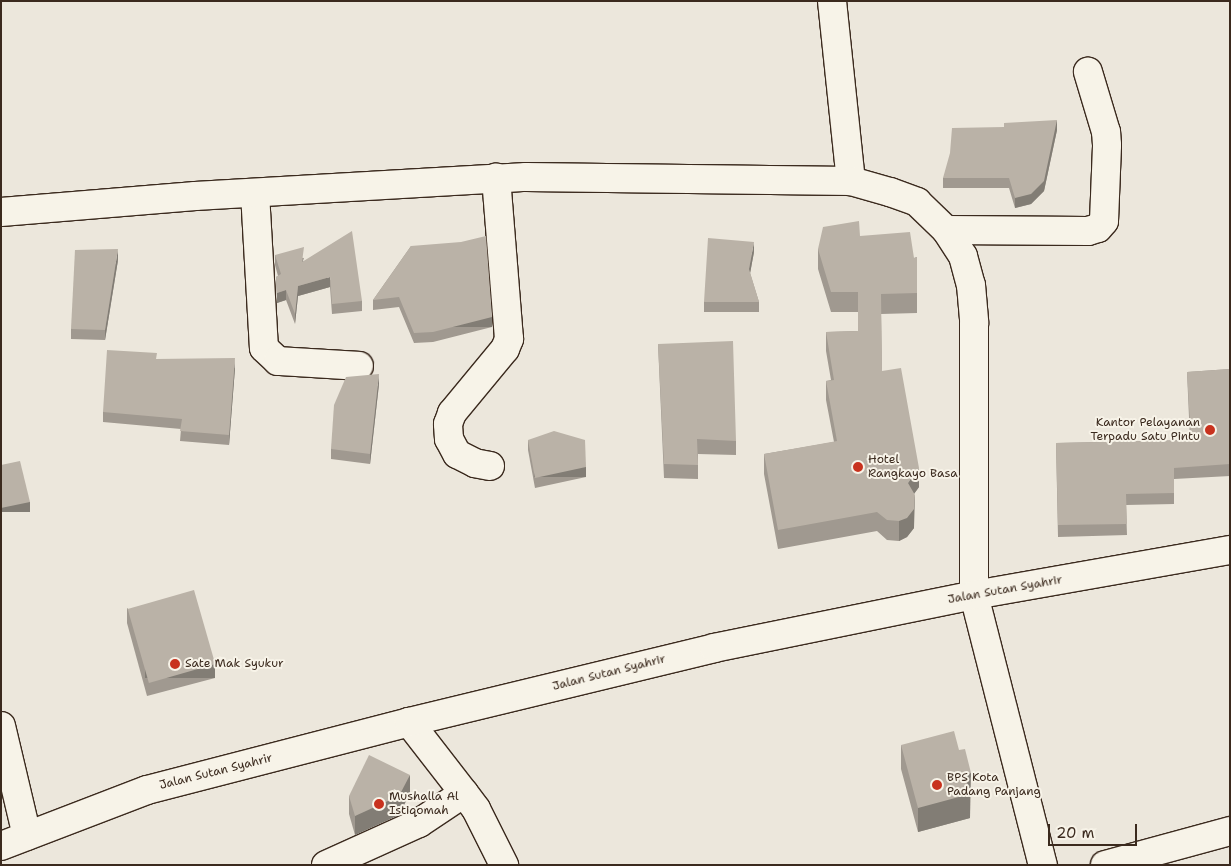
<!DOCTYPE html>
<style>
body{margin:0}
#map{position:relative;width:1231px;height:866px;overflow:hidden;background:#ece7dc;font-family:"Shantell Sans",sans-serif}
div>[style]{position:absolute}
.roads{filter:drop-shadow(1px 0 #3b2a1e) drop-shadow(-1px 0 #3b2a1e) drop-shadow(0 1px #3b2a1e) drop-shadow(0 -1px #3b2a1e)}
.street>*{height:28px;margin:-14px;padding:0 14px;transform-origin:14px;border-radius:14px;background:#f7f3e8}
.highway>*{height:28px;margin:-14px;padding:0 14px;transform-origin:14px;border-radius:14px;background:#f7f3e8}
.wall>*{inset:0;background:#a09990}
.shaded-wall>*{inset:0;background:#827d75;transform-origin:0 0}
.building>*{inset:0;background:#bab2a7;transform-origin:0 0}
.dots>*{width:14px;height:14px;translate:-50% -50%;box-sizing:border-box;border:2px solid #f7f3e8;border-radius:50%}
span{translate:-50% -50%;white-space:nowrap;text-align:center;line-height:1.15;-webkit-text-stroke:4px #f7f3e8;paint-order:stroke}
.poi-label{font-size:12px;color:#3b2a1e}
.right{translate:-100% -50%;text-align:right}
.left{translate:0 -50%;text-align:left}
.street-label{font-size:12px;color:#3b2a1e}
.frame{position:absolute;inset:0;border:2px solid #3b2a1e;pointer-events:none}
.scale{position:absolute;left:1048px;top:824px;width:89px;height:22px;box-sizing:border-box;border:2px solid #3b2a1e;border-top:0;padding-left:6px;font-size:15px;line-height:18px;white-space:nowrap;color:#3b2a1e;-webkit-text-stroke:4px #f7f3e8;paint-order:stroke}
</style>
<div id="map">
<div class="roads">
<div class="street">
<i style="left:832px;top:1px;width:181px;rotate:84deg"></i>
<i style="left:255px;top:193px;width:155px;rotate:86.7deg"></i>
<i style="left:264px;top:348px;width:19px;rotate:43deg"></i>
<i style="left:278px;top:361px;width:81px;rotate:3.5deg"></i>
<i style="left:1px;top:212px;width:195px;rotate:-4.7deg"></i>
<i style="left:195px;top:196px;width:332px;rotate:-3.3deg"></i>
<i style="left:526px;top:177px;width:325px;rotate:0.7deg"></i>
<i style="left:851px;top:181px;width:41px;rotate:15.8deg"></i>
<i style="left:890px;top:192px;width:29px;rotate:20deg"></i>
<i style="left:917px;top:202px;width:40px;rotate:44deg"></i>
<i style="left:946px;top:230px;width:31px;rotate:57deg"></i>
<i style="left:963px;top:256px;width:30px;rotate:75deg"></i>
<i style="left:971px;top:285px;width:38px;rotate:85deg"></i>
<i style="left:974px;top:323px;width:272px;rotate:90deg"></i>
<i style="left:974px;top:595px;width:279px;rotate:75.7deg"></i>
<i style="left:946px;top:230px;width:142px;rotate:0.4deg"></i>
<i style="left:1088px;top:231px;width:10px;rotate:-17deg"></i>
<i style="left:1098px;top:228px;width:9px;rotate:-49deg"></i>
<i style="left:1104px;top:221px;width:76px;rotate:-87.7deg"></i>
<i style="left:1107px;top:145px;width:13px;rotate:-94deg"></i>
<i style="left:1106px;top:132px;width:63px;rotate:-106.7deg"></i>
<i style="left:490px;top:466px;width:15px;rotate:-169deg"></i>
<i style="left:475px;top:463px;width:20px;rotate:-153deg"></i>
<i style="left:457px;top:454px;width:17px;rotate:-118deg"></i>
<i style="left:449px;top:439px;width:15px;rotate:-94deg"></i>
<i style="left:448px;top:424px;width:12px;rotate:-70deg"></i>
<i style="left:452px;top:413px;width:83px;rotate:-50.4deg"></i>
<i style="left:505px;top:349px;width:11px;rotate:-68deg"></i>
<i style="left:509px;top:339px;width:162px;rotate:-94.6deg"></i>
<i style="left:1px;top:726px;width:113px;rotate:76.7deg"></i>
<i style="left:464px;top:793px;width:20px;rotate:53deg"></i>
<i style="left:476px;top:809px;width:63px;rotate:63.4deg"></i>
<i style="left:326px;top:865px;width:102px;rotate:-24.3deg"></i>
<i style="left:419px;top:823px;width:54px;rotate:-33.7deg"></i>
<i style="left:464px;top:793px;width:90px;rotate:-127.8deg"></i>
<i style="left:1105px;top:865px;width:130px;rotate:-15.2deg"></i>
</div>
<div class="highway">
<i style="left:1px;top:846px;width:156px;rotate:-21deg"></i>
<i style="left:147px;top:790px;width:271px;rotate:-14.5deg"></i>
<i style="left:409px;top:722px;width:314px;rotate:-13.6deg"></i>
<i style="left:714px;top:648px;width:265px;rotate:-11.5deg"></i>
<i style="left:974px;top:595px;width:260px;rotate:-10deg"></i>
</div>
</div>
<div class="wall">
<i style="clip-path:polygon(1057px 130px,1044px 191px,1031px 204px,1015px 208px,1009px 188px,943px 188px,943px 178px)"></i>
<i style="clip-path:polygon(860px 236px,914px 258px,917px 257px,917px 313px,881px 314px,882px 371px,919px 487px,914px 494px,914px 528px,907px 537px,899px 541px,887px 540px,877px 531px,778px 549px,764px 474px,764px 454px,834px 442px,826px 400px,826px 381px,831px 380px,826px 351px,826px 332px,858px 331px,858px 312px,831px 312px,818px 269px,818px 249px)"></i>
<i style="clip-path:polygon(411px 246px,492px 327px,433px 342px,414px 343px,399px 307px,373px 310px,373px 300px)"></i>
<i style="clip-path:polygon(754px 252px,750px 273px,759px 302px,759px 312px,704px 312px,704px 302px)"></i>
<i style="clip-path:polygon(275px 255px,304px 258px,303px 261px,362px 301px,362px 311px,332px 314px,330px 287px,298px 296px,295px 324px,286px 300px,277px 303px,276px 277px,278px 276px,275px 265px)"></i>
<i style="clip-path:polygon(118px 260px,105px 340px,71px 339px,71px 329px)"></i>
<i style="clip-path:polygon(658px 344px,736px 441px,736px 455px,698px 454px,698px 479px,664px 478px)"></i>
<i style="clip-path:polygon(157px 359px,235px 368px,229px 445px,180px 441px,181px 429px,103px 422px,103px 412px)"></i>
<i style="clip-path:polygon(1230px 369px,1230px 476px,1174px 479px,1174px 504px,1126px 505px,1127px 535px,1058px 537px,1056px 443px,1190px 440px,1187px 372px)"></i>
<i style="clip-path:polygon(379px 384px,370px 464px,331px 459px,331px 449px)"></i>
<i style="clip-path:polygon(528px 440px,586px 477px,535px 488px,528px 450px)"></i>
<i style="clip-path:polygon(127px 608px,215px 678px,147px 696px,127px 623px)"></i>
<i style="clip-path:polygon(901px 745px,971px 797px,970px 797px,970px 818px,918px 832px,901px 769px)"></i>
<i style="clip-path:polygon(410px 793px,399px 815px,355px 835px,349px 814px,349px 796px)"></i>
</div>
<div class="shaded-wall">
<i style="clip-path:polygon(1057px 120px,1057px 130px,1044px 191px,1031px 204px,1015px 208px,1015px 198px)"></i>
<i style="clip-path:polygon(754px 242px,754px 252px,749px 279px,749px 269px)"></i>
<i style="clip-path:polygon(118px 249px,118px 260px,105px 340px,105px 330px)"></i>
<i style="clip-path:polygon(330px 277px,330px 287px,298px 296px,295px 324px,295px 314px,298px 286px)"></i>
<i style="clip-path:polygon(286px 290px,286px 300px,277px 303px,277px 293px)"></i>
<i style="left:492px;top:317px;width:10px;height:61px;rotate:90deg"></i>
<i style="clip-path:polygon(235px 358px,235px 368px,229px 445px,229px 435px)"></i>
<i style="clip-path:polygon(379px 374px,379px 384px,370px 464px,370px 454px)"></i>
<i style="left:586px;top:467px;width:10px;height:52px;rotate:90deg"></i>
<i style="clip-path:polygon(919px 468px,919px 487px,908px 502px,908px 483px)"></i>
<i style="clip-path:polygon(915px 495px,914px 528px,907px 537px,899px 541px,899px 521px)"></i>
<i style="left:30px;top:502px;width:10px;height:30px;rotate:90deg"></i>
<i style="left:215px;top:664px;width:14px;height:70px;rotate:90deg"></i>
<i style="clip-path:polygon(971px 773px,970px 818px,918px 832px,918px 808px,965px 774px)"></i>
<i style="clip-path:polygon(410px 775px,410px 793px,399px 815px,355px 835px,355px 816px)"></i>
</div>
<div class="building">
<i style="clip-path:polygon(1057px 120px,1044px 181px,1031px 194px,1015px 198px,1009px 178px,943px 178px,950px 153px,952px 128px,1004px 127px,1004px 123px)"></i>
<i style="clip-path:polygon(859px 221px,860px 236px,910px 232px,914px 258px,917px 257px,917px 293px,881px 294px,882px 371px,901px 368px,919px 468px,908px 483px,915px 495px,914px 509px,907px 518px,899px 521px,887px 520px,877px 512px,778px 530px,764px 454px,837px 441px,826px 381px,834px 380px,826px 332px,858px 331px,858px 292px,831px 292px,818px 249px,823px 227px)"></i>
<i style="clip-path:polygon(352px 231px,362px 301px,332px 304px,330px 277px,298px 286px,295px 314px,286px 290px,277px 293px,276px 277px,281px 274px,275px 255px,304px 247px,302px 262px)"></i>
<i style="clip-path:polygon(486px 236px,492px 317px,433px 332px,414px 333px,399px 297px,373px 300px,411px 246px,461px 242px)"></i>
<i style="clip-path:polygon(708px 238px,754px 242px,749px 269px,759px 302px,704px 302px)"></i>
<i style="clip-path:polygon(118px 249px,105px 330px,71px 329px,75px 250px)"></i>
<i style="clip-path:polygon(733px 341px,736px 441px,697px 439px,698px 465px,664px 464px,658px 344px)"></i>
<i style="clip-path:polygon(107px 350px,157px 353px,156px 359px,235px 358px,229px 435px,180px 431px,182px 419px,103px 412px)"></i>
<i style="clip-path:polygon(1230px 369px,1230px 464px,1174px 468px,1174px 493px,1126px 494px,1127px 524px,1058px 525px,1056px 443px,1191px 440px,1187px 372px)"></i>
<i style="clip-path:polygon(379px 374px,370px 454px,331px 449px,334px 405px,346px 377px)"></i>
<i style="clip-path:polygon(554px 431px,585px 440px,586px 467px,535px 478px,528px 440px)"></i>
<i style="clip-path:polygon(20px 461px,30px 502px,1px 508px,1px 465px)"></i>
<i style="left:194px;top:590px;width:77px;height:69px;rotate:74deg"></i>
<i style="clip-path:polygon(954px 731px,959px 750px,965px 749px,971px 773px,965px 774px,970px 794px,918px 808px,901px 745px)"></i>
<i style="clip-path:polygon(369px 755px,410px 775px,399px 796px,355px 816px,349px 796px)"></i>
</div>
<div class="dots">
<i style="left:1210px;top:430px;background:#c8321e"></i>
<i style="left:858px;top:467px;background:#c8321e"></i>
<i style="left:175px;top:664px;background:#c8321e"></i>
<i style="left:937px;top:785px;background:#c8321e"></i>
<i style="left:379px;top:804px;background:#c8321e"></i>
</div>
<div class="poi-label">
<span class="right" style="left:1200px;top:430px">Kantor Pelayanan<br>Terpadu Satu Pintu</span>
<span class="left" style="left:868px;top:467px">Hotel<br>Rangkayo Basa</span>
<span class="left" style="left:185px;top:664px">Sate Mak Syukur</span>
<span class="left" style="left:947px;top:785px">BPS Kota<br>Padang Panjang</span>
<span class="left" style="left:389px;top:804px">Mushalla Al<br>Istiqomah</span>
</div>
<div class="street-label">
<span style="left:1005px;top:590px;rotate:-10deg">Jalan Sutan Syahrir</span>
<span style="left:609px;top:673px;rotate:-14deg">Jalan Sutan Syahrir</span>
<span style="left:216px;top:772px;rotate:-14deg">Jalan Sutan Syahrir</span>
</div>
<div class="frame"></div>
<div class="scale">20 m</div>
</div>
